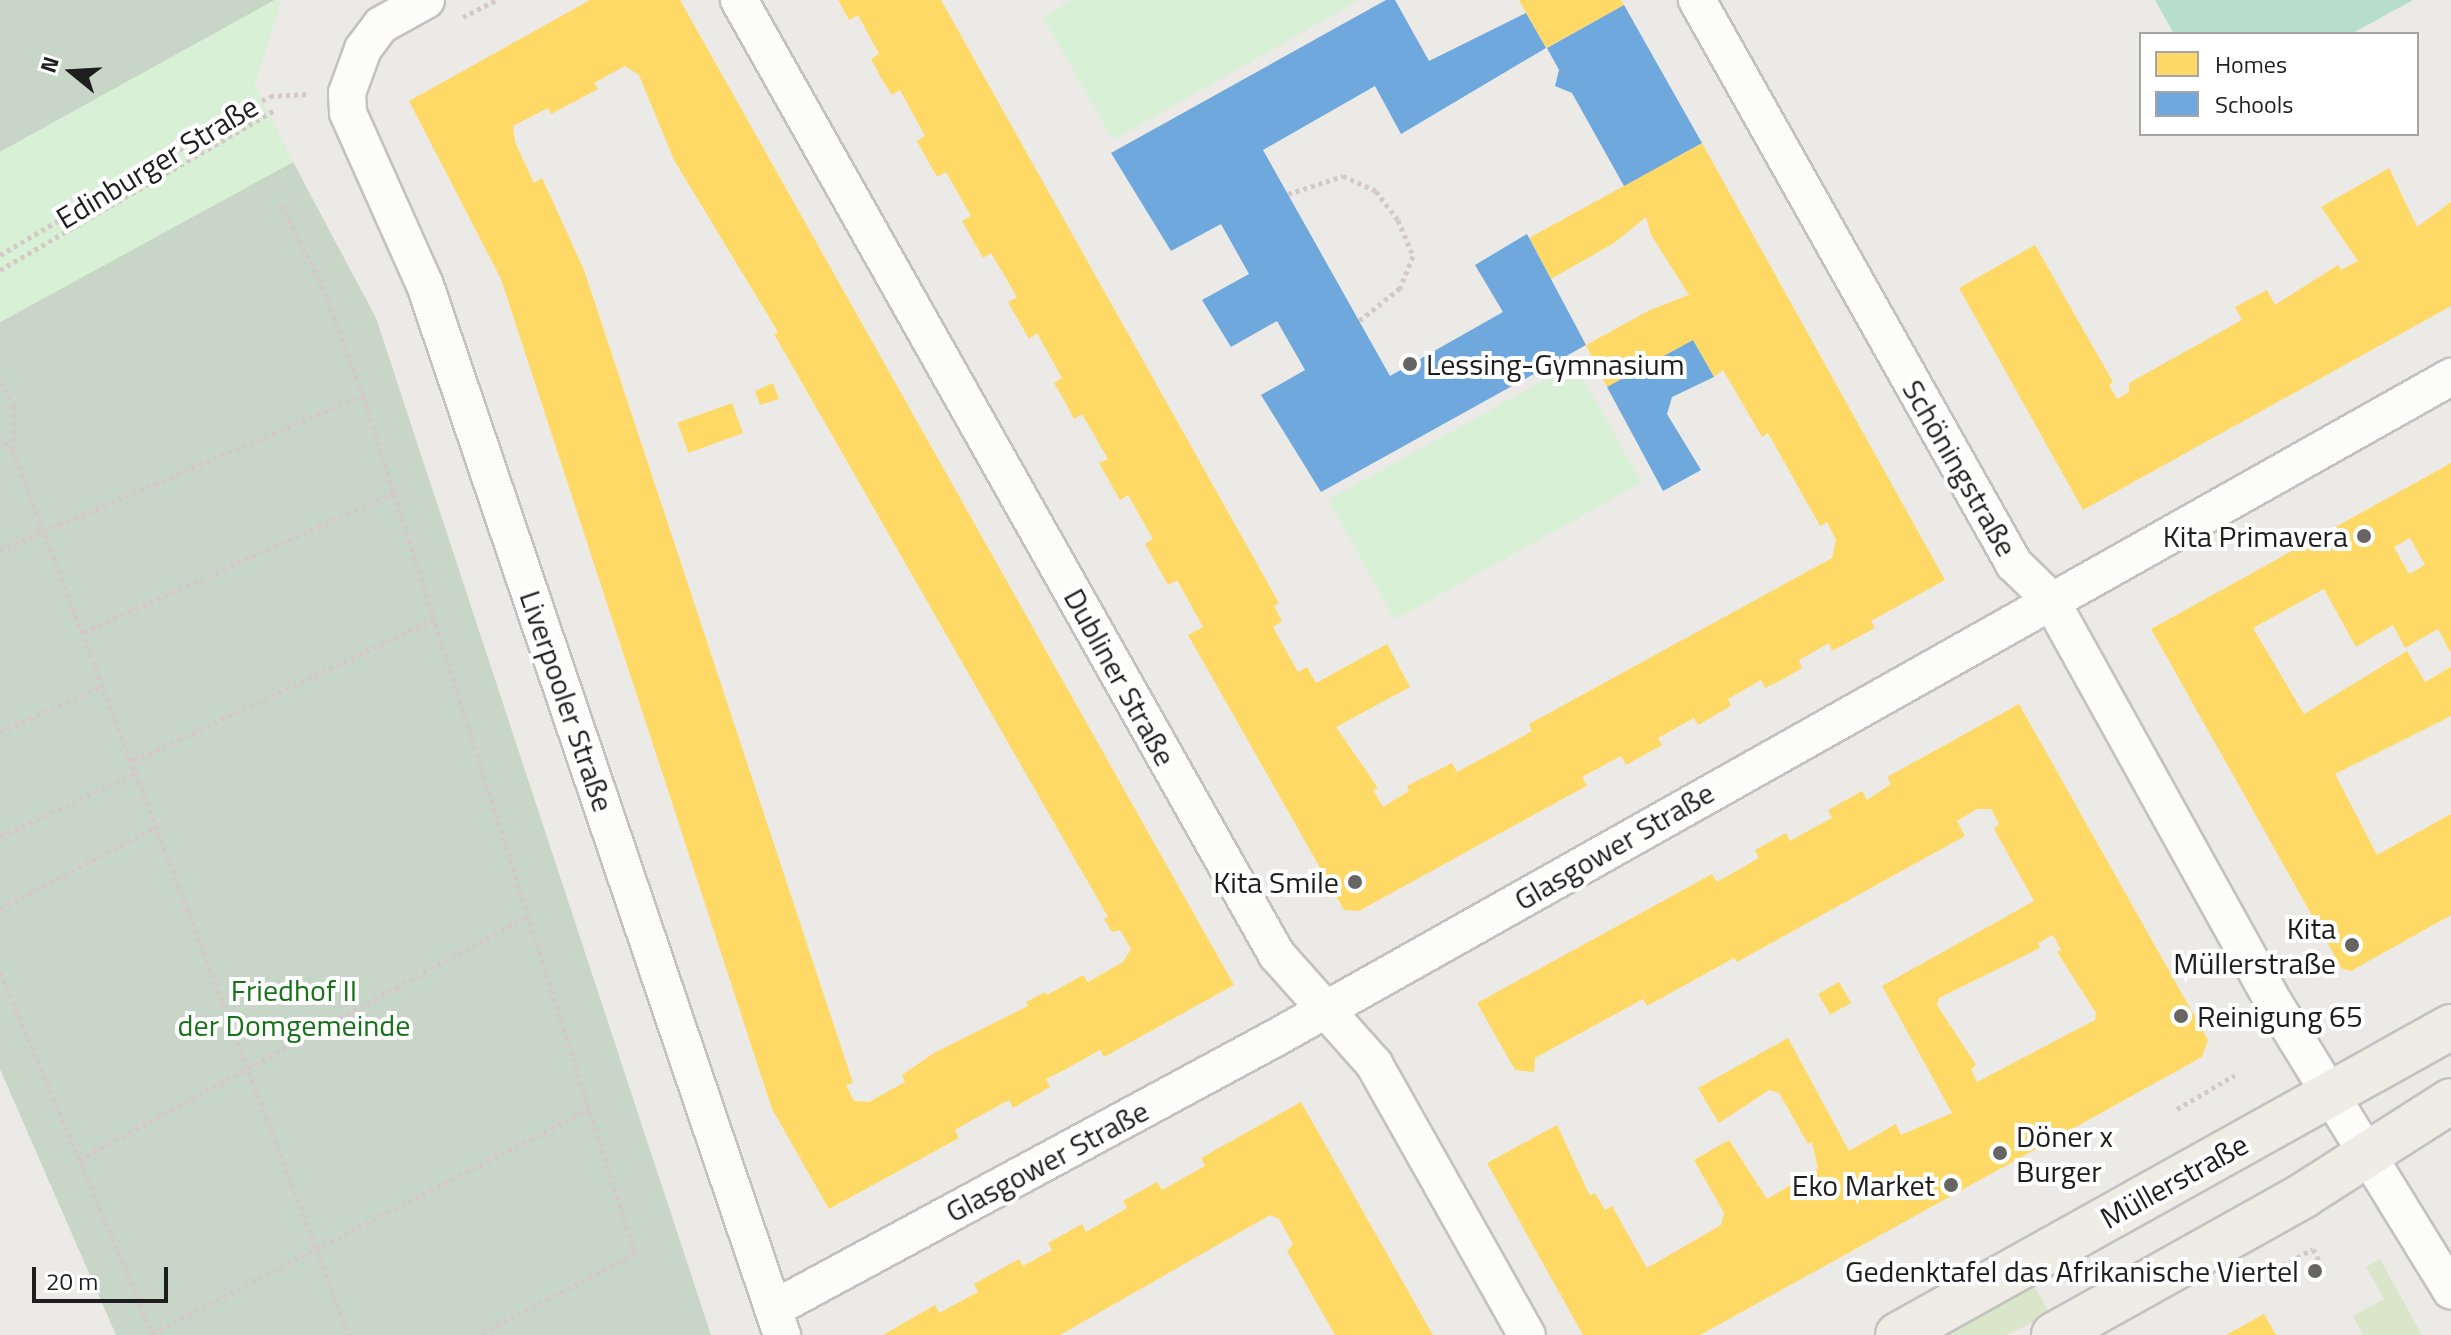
<!DOCTYPE html>
<meta charset="utf-8">
<style>
body{margin:0}
#map{position:relative;width:2451px;height:1335px;overflow:hidden;background:#eceae7;font-family:"Titillium Web",sans-serif}
div>[style]{position:absolute}
.grass>*{inset:0;background:#dae6c9}
.cemetery>*{inset:0;background:#c7d6c6}
.park>*{inset:0;background:#d7f0d6;transform-origin:0 0}
.pitch>*{inset:0;background:#b7decc}
.homes>*{inset:0;background:#ffd966;transform-origin:0 0}
.schools>*{inset:0;background:#6fa8dc}
.path>*{height:5px;margin-top:-2.5px;transform-origin:0;background:repeating-linear-gradient(90deg,#d5c9c7 0 4px,transparent 0 8px)}
.roads{filter:drop-shadow(2px 0 #c3c2c1) drop-shadow(-2px 0 #c3c2c1) drop-shadow(0 2px #c3c2c1) drop-shadow(0 -2px #c3c2c1)}
.street>*{height:36px;margin:-18px;padding:0 18px;transform-origin:18px;border-radius:18px;background:#fcfcfb}
.primary>*{height:44px;margin:-22px;padding:0 22px;transform-origin:22px;border-radius:22px;background:#efebe5}
.dots>*{width:22px;height:22px;translate:-50% -50%;box-sizing:border-box;border:4px solid #fff;border-radius:50%}
span{translate:-50% -50%;white-space:nowrap;text-align:center;line-height:1.15;-webkit-text-stroke:8px #fff;paint-order:stroke}
.street-label{font-size:30px;color:#1e1e1e}
.poi-label{font-size:30px;color:#1e1e1e}
.left{translate:0 -50%;text-align:left}
.right{translate:-100% -50%;text-align:right}
.park-label{font-size:30px;color:#177219}
.legend{position:absolute;left:2139px;top:32px;width:280px;height:104px;box-sizing:border-box;background:#fff;border:2px solid #a5a5a5;margin:0;padding:10px 14px;list-style:none;font-size:24px;color:#1e1e1e}
.legend li{display:flex;align-items:center;gap:16px;height:40px}
.legend b{width:40px;border:2px solid #a5a5a5}
.north{position:absolute;left:32px;top:32px;width:80px;height:80px;-webkit-text-stroke:6px #fff;paint-order:stroke;rotate:288deg;font-size:22px;font-weight:700;line-height:32px;text-align:center;color:#1e1e1e}
.north::after{content:'';display:block;margin:auto;width:28px;height:36px;background:#1e1e1e;clip-path:polygon(50% 0,100% 100%,50% 72%,0 100%)}
.scale{position:absolute;left:32px;top:1267px;width:136px;height:36px;box-sizing:border-box;border:4px solid #1e1e1e;border-top:0;padding-left:10px;font-size:24px;line-height:28px;white-space:nowrap;color:#1e1e1e;-webkit-text-stroke:6px #fff;paint-order:stroke}
</style>
<div id="map">
<div class="grass">
<i style="clip-path:polygon(2380px 1259px,2422px 1335px,2363px 1335px,2353px 1316px,2384px 1299px,2366px 1267px)"></i>
<i style="clip-path:polygon(2033px 1284px,2050px 1314px,2006px 1335px,1941px 1335px)"></i>
</div>
<div class="cemetery">
<i style="clip-path:polygon(0 0,275px 0,0 152px)"></i>
<i style="clip-path:polygon(293px 162px,376px 318px,711px 1335px,116px 1335px,0 1069px,0 322px)"></i>
</div>
<div class="park">
<i style="clip-path:polygon(275px 0,281px 0,255px 86px,293px 162px,0 322px,0 152px)"></i>
<i style="clip-path:polygon(1072px 0,1359px 0,1113px 140px,1043px 17px)"></i>
<i style="left:1575px;top:363px;width:137px;height:282px;rotate:61deg"></i>
</div>
<div class="pitch">
<i style="clip-path:polygon(2155px 0,2413px 0,2351px 34px,2174px 34px)"></i>
</div>
<div class="homes">
<i style="clip-path:polygon(evenodd,590px 0,680px 0,1234px 985px,1104px 1057px,1100px 1050px,1064px 1070px,1046px 1079px,1050px 1087px,1013px 1108px,1009px 1100px,974px 1119px,955px 1130px,959px 1138px,829px 1209px,772px 1109px,501px 279px,409px 101px,590px 0,625px 66px,639px 75px,674px 160px,778px 332px,774px 334px,1108px 917px,1104px 919px,1112px 932px,1120px 930px,1131px 949px,1123px 962px,1088px 982px,1083px 975px,1047px 995px,1045px 992px,1026px 1002px,1028px 1006px,934px 1053px,902px 1075px,905px 1082px,869px 1102px,854px 1101px,846px 1085px,853px 1083px,584px 270px,542px 178px,534px 183px,515px 142px,513px 126px,548px 108px,551px 114px,598px 89px,594px 83px,625px 66px)"></i>
<i style="clip-path:polygon(838px 0,941px 0,1279px 603px,1274px 606px,1282px 621px,1273px 627px,1298px 672px,1307px 667px,1316px 683px,1387px 644px,1410px 687px,1336px 727px,1378px 788px,1373px 790px,1383px 807px,1409px 791px,1407px 786px,1452px 763px,1457px 772px,1511px 743px,1532px 731px,1529px 724px,1832px 558px,1836px 540px,1827px 522px,1820px 526px,1768px 433px,1762px 437px,1723px 370px,1714px 377px,1693px 340px,1607px 387px,1586px 345px,1650px 310px,1689px 295px,1651px 235px,1646px 217px,1614px 243px,1551px 279px,1529px 238px,1702px 143px,1945px 580px,1871px 621px,1875px 628px,1832px 651px,1829px 643px,1799px 660px,1802px 668px,1785px 678px,1765px 688px,1761px 680px,1728px 699px,1731px 706px,1698px 725px,1694px 718px,1658px 738px,1662px 745px,1626px 765px,1621px 756px,1582px 777px,1587px 786px,1568px 796px,1359px 911px,1344px 910px,1188px 635px,1203px 627px,1177px 580px,1168px 585px,1145px 544px,1153px 539px,1128px 495px,1120px 500px,1099px 463px,1108px 459px,1082px 414px,1074px 419px,1064px 400px,1054px 383px,1062px 378px,1037px 333px,1029px 339px,1008px 302px,1017px 297px,991px 253px,983px 258px,962px 221px,971px 216px,946px 172px,937px 177px,917px 141px,925px 136px,900px 90px,892px 95px,881px 78px,871px 59px,879px 54px,858px 15px,849px 20px)"></i>
<i style="clip-path:polygon(1519px 0,1621px 0,1624px 5px,1546px 48px)"></i>
<i style="clip-path:polygon(2389px 168px,2417px 227px,2451px 202px,2451px 306px,2083px 510px,1959px 288px,2035px 245px,2113px 382px,2109px 385px,2117px 399px,2129px 392px,2129px 383px,2242px 320px,2235px 307px,2267px 290px,2275px 305px,2338px 265px,2341px 270px,2358px 261px,2321px 207px)"></i>
<i style="clip-path:polygon(773px 383px,779px 399px,760px 405px,755px 391px)"></i>
<i style="left:732px;top:403px;width:32px;height:58px;rotate:70deg"></i>
<i style="clip-path:polygon(evenodd,2451px 463px,2451px 653px,2438px 629px,2405px 648px,2393px 625px,2356px 647px,2324px 589px,2253px 628px,2304px 714px,2407px 651px,2425px 682px,2451px 667px,2451px 716px,2335px 774px,2377px 855px,2451px 814px,2451px 915px,2351px 971px,2342px 969px,2151px 629px,2451px 463px,2410px 538px,2425px 565px,2409px 574px,2394px 547px,2410px 538px)"></i>
<i style="clip-path:polygon(evenodd,2019px 704px,2208px 1040px,2202px 1057px,1700px 1335px,1583px 1335px,1487px 1163px,1557px 1125px,1590px 1196px,1595px 1193px,1605px 1210px,1612px 1206px,1647px 1268px,1721px 1225px,1724px 1213px,1694px 1160px,1729px 1140px,1767px 1199px,1818px 1169px,1812px 1142px,1808px 1144px,1779px 1093px,1769px 1090px,1719px 1123px,1698px 1088px,1788px 1038px,1849px 1151px,1896px 1124px,1901px 1135px,1952px 1113px,1882px 986px,2034px 901px,1994px 829px,1999px 824px,1991px 809px,1977px 809px,1957px 821px,1965px 836px,1737px 962px,1734px 958px,1647px 1006px,1643px 999px,1535px 1058px,1534px 1072px,1515px 1070px,1477px 1003px,1712px 874px,1717px 882px,1759px 858px,1755px 850px,1786px 833px,1790px 841px,1806px 832px,1832px 818px,1828px 810px,1862px 791px,1867px 800px,1891px 784px,1887px 777px,2019px 704px,2053px 935px,2061px 950px,2057px 952px,2096px 1013px,2095px 1020px,1977px 1082px,1971px 1069px,1976px 1065px,1937px 1005px,1939px 998px,2040px 948px,2038px 943px,2053px 935px)"></i>
<i style="left:1839px;top:982px;width:24px;height:24px;rotate:60deg"></i>
<i style="clip-path:polygon(1301px 1102px,1433px 1335px,1335px 1335px,1287px 1251px,1293px 1244px,1279px 1219px,1270px 1215px,1060px 1335px,883px 1335px,935px 1305px,939px 1313px,978px 1292px,974px 1284px,1019px 1259px,1023px 1266px,1052px 1250px,1048px 1243px,1082px 1224px,1086px 1232px,1127px 1208px,1123px 1201px,1157px 1182px,1162px 1190px,1205px 1166px,1201px 1158px)"></i>
<i style="clip-path:polygon(2264px 1314px,2276px 1335px,2226px 1335px)"></i>
</div>
<div class="schools">
<i style="clip-path:polygon(1386px 0,1395px 0,1429px 61px,1526px 13px,1546px 48px,1401px 134px,1375px 86px,1263px 150px,1390px 376px,1503px 312px,1475px 265px,1527px 234px,1586px 345px,1321px 492px,1261px 395px,1305px 370px,1277px 321px,1231px 347px,1202px 300px,1249px 274px,1221px 224px,1171px 251px,1111px 153px)"></i>
<i style="clip-path:polygon(1624px 5px,1702px 143px,1624px 186px,1572px 93px,1555px 86px,1559px 70px,1547px 48px)"></i>
<i style="clip-path:polygon(1693px 340px,1714px 377px,1672px 397px,1667px 414px,1701px 470px,1663px 491px,1607px 387px)"></i>
</div>
<div class="path">
<i style="left:463px;top:17px;width:37px;rotate:-27deg"></i>
<i style="left:1288px;top:194px;width:58px;rotate:-18.1deg"></i>
<i style="left:1343px;top:176px;width:36px;rotate:24deg"></i>
<i style="left:1376px;top:191px;width:36px;rotate:53deg"></i>
<i style="left:1398px;top:220px;width:39px;rotate:67deg"></i>
<i style="left:1413px;top:256px;width:35px;rotate:112deg"></i>
<i style="left:1400px;top:288px;width:53px;rotate:141.2deg"></i>
<i style="left:281px;top:205px;width:82px;rotate:62.5deg"></i>
<i style="left:319px;top:278px;width:125px;rotate:69.4deg"></i>
<i style="left:363px;top:395px;width:901px;rotate:72.43deg"></i>
<i style="left:635px;top:1254px;width:177px;rotate:152.7deg"></i>
<i style="left:0;top:255px;width:313px;rotate:-30.5deg"></i>
<i style="left:270px;top:96px;width:37px;rotate:-3deg"></i>
<i style="left:0;top:270px;width:320px;rotate:-30.2deg"></i>
<i style="left:0;top:382px;width:28px;rotate:60deg"></i>
<i style="left:14px;top:406px;width:45px;rotate:91.3deg"></i>
<i style="left:13px;top:451px;width:18px;rotate:-135deg"></i>
<i style="left:13px;top:451px;width:946px;rotate:69.19deg"></i>
<i style="left:0;top:550px;width:395px;rotate:-23.1deg"></i>
<i style="left:84px;top:632px;width:339px;rotate:-24.2deg"></i>
<i style="left:0;top:732px;width:115px;rotate:-24.1deg"></i>
<i style="left:134px;top:761px;width:332px;rotate:-25.3deg"></i>
<i style="left:0;top:837px;width:153px;rotate:-25.2deg"></i>
<i style="left:0;top:909px;width:180px;rotate:-27.8deg"></i>
<i style="left:0;top:972px;width:394px;rotate:67.1deg"></i>
<i style="left:2177px;top:1109px;width:67px;rotate:-30.4deg"></i>
<i style="left:79px;top:1160px;width:511px;rotate:-28.52deg"></i>
<i style="left:2269px;top:1273px;width:50px;rotate:-28.6deg"></i>
<i style="left:2313px;top:1249px;width:17px;rotate:62deg"></i>
<i style="left:152px;top:1333px;width:491px;rotate:-27.1deg"></i>
</div>
<div class="roads">
<div class="street">
<i style="left:426px;top:0;width:51px;rotate:150.9deg"></i>
<i style="left:381px;top:25px;width:30px;rotate:127deg"></i>
<i style="left:363px;top:49px;width:47px;rotate:110deg"></i>
<i style="left:347px;top:93px;width:20px;rotate:87deg"></i>
<i style="left:348px;top:113px;width:188px;rotate:65.9deg"></i>
<i style="left:425px;top:285px;width:1109px;rotate:71.22deg"></i>
<i style="left:739px;top:0;width:1096px;rotate:60.61deg"></i>
<i style="left:1277px;top:955px;width:146px;rotate:48.3deg"></i>
<i style="left:1374px;top:1064px;width:311px;rotate:60.6deg"></i>
<i style="left:1697px;top:0;width:647px;rotate:60.66deg"></i>
<i style="left:2014px;top:564px;width:50px;rotate:44.2deg"></i>
<i style="left:2050px;top:599px;width:466px;rotate:61deg"></i>
<i style="left:2276px;top:1006px;width:334px;rotate:58.4deg"></i>
<i style="left:773px;top:1309px;width:575px;rotate:-28.35deg"></i>
<i style="left:1279px;top:1036px;width:1345px;rotate:-29.35deg"></i>
</div>
<div class="primary">
<i style="left:1898px;top:1335px;width:633px;rotate:-29.12deg"></i>
<i style="left:2054px;top:1335px;width:287px;rotate:-29.2deg"></i>
<i style="left:2304px;top:1195px;width:174px;rotate:-32.6deg"></i>
</div>
</div>
<div class="dots">
<i style="left:1410px;top:364px;background:#666564"></i>
<i style="left:2364px;top:536px;background:#666564"></i>
<i style="left:1355px;top:882px;background:#666564"></i>
<i style="left:2352px;top:945px;background:#666564"></i>
<i style="left:2181px;top:1016px;background:#666564"></i>
<i style="left:2000px;top:1153px;background:#666564"></i>
<i style="left:1951px;top:1185px;background:#666564"></i>
<i style="left:2315px;top:1271px;background:#666564"></i>
</div>
<div class="street-label">
<span style="left:157px;top:162px;rotate:-31deg">Edinburger Straße</span>
<span style="left:1960px;top:468px;rotate:60deg">Schöningstraße</span>
<span style="left:1120px;top:677px;rotate:61deg">Dubliner Straße</span>
<span style="left:567px;top:701px;rotate:71deg">Liverpooler Straße</span>
<span style="left:1614px;top:846px;rotate:-30deg">Glasgower Straße</span>
<span style="left:1047px;top:1161px;rotate:-28deg">Glasgower Straße</span>
<span style="left:2174px;top:1181px;rotate:-29deg">Müllerstraße</span>
</div>
<div class="poi-label">
<span class="left" style="left:1426px;top:364px">Lessing-Gymnasium</span>
<span class="right" style="left:2348px;top:536px">Kita Primavera</span>
<span class="right" style="left:1339px;top:882px">Kita Smile</span>
<span class="right" style="left:2336px;top:945px">Kita<br>Müllerstraße</span>
<span class="left" style="left:2197px;top:1016px">Reinigung 65</span>
<span class="left" style="left:2016px;top:1153px">Döner x<br>Burger</span>
<span class="right" style="left:1935px;top:1185px">Eko Market</span>
<span class="right" style="left:2299px;top:1271px">Gedenktafel das Afrikanische Viertel</span>
</div>
<div class="park-label">
<span style="left:294px;top:1007px">Friedhof II<br>der Domgemeinde</span>
</div>
<ul class="legend">
<li><b style="height:22px;background:#ffd966"></b>Homes</li>
<li><b style="height:22px;background:#6fa8dc"></b>Schools</li>
</ul>
<div class="north">N</div>
<div class="scale">20 m</div>
</div>
